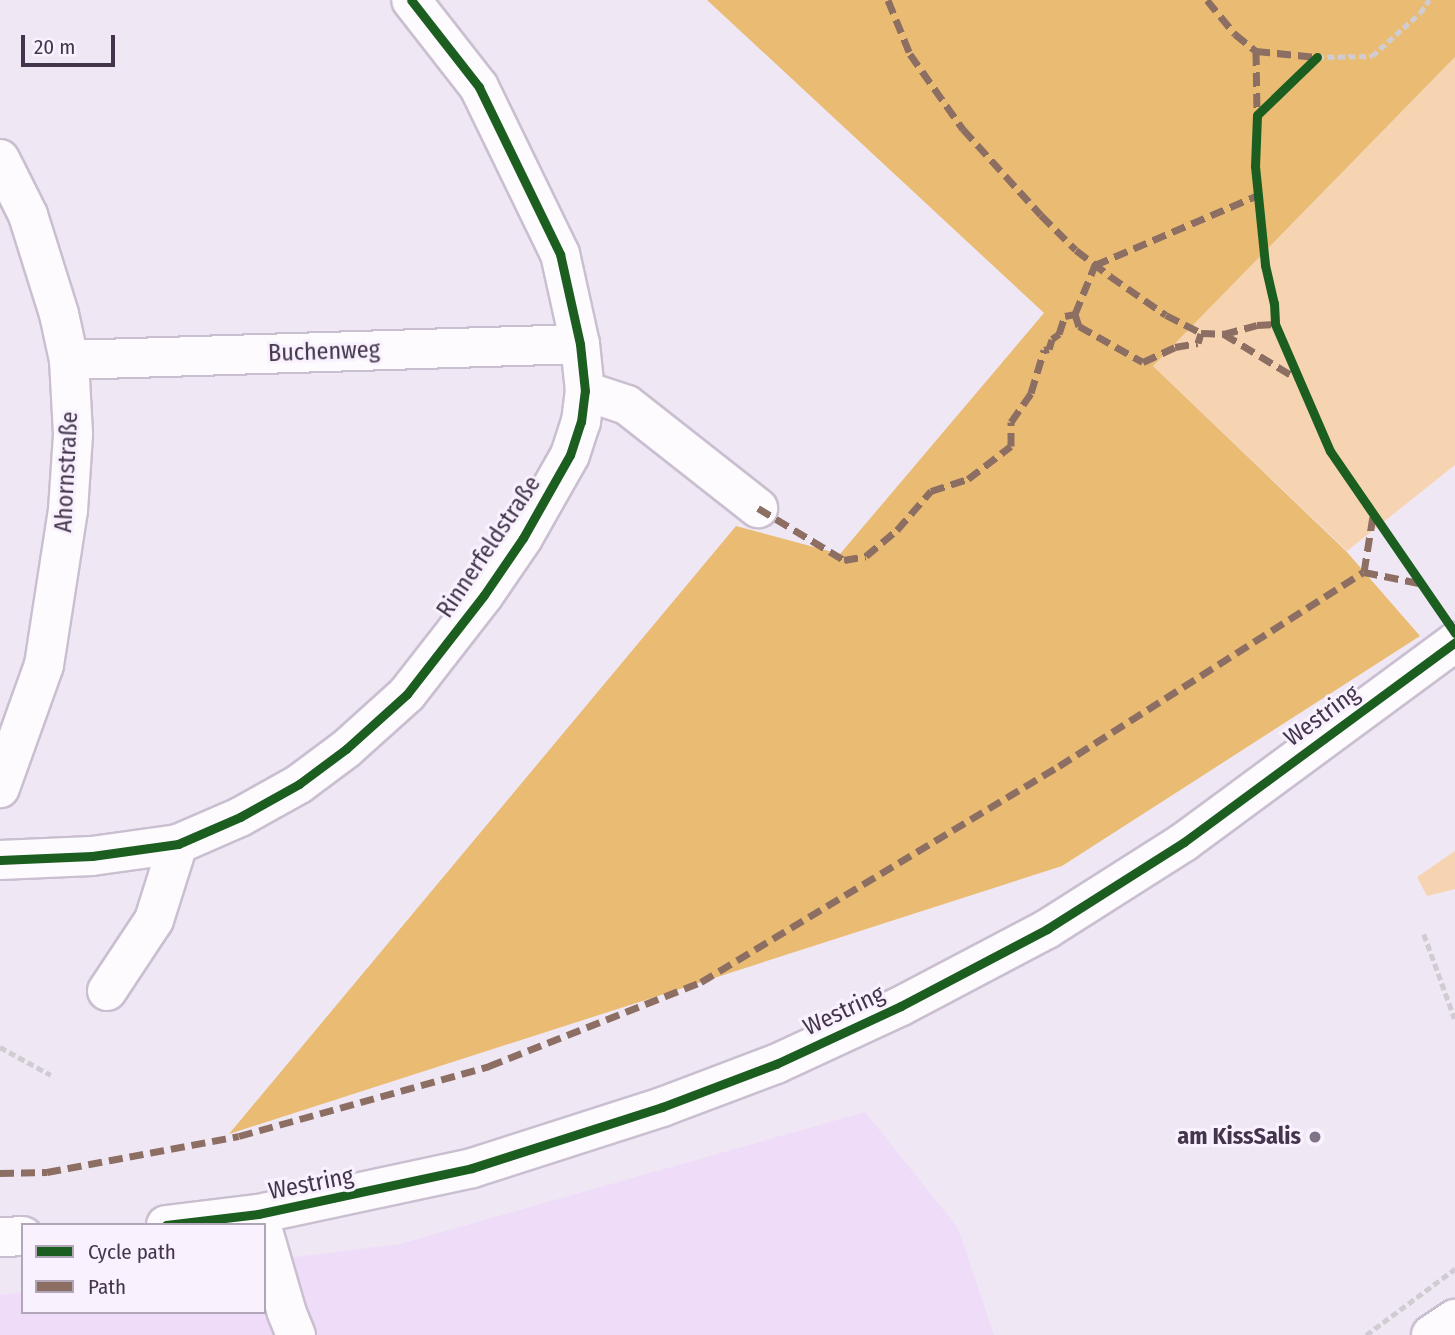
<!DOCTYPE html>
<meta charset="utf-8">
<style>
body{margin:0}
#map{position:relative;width:1455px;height:1335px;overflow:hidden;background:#f0e7f4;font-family:"Fira Sans Condensed",sans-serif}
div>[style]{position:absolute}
.built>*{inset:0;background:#eedcf8}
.green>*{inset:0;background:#f7d4b1}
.forest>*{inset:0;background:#eabc73}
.path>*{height:4.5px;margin-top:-2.25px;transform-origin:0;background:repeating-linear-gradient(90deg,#d0ccd1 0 7px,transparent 0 10.5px)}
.roads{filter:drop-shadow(2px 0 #cabfd0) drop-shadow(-2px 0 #cabfd0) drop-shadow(0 2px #cabfd0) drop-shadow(0 -2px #cabfd0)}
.minor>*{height:38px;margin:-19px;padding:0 19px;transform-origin:19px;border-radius:19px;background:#fdfbfd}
.major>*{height:38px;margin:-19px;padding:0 19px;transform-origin:19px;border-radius:19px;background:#fdfbfd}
.quiet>*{height:7px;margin-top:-3.5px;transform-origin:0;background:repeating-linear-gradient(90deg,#8d6e63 0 14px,transparent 0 21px)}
.cycleway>*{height:9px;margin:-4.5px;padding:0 4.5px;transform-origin:4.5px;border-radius:4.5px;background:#1b5e20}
.dots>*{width:19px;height:19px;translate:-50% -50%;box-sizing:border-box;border:4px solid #f9f2fe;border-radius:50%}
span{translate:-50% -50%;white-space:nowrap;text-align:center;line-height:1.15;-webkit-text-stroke:6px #f9f2fe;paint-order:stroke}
.street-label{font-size:24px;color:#44354d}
.poi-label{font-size:24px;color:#44354d;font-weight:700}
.right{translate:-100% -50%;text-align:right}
.legend{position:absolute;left:21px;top:1223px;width:245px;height:91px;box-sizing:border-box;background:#f9f2fe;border:2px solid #b1a6b7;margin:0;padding:9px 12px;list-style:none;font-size:21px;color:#44354d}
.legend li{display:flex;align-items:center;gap:14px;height:35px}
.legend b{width:35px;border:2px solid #b1a6b7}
.scale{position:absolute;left:21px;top:35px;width:94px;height:32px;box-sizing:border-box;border:4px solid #44354d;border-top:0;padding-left:9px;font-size:21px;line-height:24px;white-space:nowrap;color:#44354d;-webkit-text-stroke:5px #f9f2fe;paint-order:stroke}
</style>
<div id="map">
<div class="built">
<i style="clip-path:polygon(865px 1112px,958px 1228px,994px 1335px,0 1335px,0 1295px,23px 1292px,23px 1312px,264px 1312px,264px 1261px,400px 1244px)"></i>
</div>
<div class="green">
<i style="clip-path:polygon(1455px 57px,1455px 465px,1347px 551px,1153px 366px)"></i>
<i style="clip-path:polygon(1455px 851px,1455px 889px,1427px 896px,1417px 877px)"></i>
</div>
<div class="forest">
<i style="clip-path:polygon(707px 0,1455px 0,1455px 57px,1153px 366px,1346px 551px,1420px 636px,1062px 866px,229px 1134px,736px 526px,840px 554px,1044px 313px)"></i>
</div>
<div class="path">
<i style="left:1317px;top:57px;width:55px;rotate:-1deg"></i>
<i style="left:1372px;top:56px;width:64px;rotate:-41.9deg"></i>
<i style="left:1420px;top:13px;width:16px;rotate:-55deg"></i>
<i style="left:1424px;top:934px;width:90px;rotate:70deg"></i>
<i style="left:0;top:1047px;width:58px;rotate:28.8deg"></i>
<i style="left:1366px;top:1335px;width:111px;rotate:-36.6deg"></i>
</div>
<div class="roads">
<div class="minor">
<i style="left:0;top:159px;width:63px;rotate:63.4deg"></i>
<i style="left:28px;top:215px;width:104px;rotate:72.6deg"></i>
<i style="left:59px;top:314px;width:47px;rotate:77.7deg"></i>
<i style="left:69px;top:360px;width:75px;rotate:86.9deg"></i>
<i style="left:73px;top:435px;width:75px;rotate:93.8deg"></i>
<i style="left:68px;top:510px;width:157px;rotate:98.8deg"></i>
<i style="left:44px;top:665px;width:131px;rotate:109.7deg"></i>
<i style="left:69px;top:360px;width:511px;rotate:-1.79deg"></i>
<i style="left:585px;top:391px;width:44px;rotate:18.4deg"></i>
<i style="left:627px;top:405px;width:167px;rotate:38.2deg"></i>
<i style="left:0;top:860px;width:92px;rotate:-2.5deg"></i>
<i style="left:92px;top:856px;width:87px;rotate:-7.9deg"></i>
<i style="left:178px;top:844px;width:68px;rotate:-23.5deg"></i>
<i style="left:240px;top:817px;width:68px;rotate:-29.2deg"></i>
<i style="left:299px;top:784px;width:59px;rotate:-36.7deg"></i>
<i style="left:346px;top:749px;width:82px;rotate:-42deg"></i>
<i style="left:407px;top:694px;width:125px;rotate:-52.1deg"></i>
<i style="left:484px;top:595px;width:69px;rotate:-55.6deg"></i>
<i style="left:523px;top:538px;width:95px;rotate:-60.5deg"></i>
<i style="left:570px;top:455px;width:35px;rotate:-72deg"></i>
<i style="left:581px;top:422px;width:31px;rotate:-83deg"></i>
<i style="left:585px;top:391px;width:47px;rotate:-96.1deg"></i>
<i style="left:580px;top:344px;width:92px;rotate:-102.5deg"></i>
<i style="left:560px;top:254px;width:186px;rotate:-115.9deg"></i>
<i style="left:479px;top:87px;width:110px;rotate:-128deg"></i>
<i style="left:107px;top:991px;width:85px;rotate:-56.5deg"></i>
<i style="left:154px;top:920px;width:80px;rotate:-72.5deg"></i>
<i style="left:264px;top:1234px;width:82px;rotate:73.8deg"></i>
<i style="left:287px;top:1313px;width:24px;rotate:68deg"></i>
<i style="left:1431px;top:1335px;width:29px;rotate:-34deg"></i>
</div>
<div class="major">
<i style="left:166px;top:1225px;width:93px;rotate:-6.8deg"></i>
<i style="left:258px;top:1214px;width:219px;rotate:-12.1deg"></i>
<i style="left:472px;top:1168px;width:200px;rotate:-17.8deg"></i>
<i style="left:662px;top:1107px;width:122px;rotate:-20.7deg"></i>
<i style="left:776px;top:1064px;width:138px;rotate:-24.9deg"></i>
<i style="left:901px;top:1006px;width:165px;rotate:-27.8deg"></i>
<i style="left:1047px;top:929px;width:162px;rotate:-32.4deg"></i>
<i style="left:1184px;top:842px;width:337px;rotate:-36.4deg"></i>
<i style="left:0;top:1237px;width:23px;rotate:-2deg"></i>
</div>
</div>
<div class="quiet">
<i style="left:888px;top:0;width:58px;rotate:67.8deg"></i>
<i style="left:910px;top:54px;width:92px;rotate:54.8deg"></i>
<i style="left:963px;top:129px;width:116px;rotate:47.8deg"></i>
<i style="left:1041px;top:215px;width:49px;rotate:45deg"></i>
<i style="left:1076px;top:250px;width:43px;rotate:37.4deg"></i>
<i style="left:1110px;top:276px;width:68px;rotate:34.9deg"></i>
<i style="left:1166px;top:315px;width:39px;rotate:27deg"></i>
<i style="left:1207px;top:0;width:44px;rotate:50.5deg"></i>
<i style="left:1235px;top:34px;width:27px;rotate:39deg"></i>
<i style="left:1256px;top:51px;width:61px;rotate:5.6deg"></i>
<i style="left:1256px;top:51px;width:64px;rotate:89.1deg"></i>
<i style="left:1075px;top:314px;width:53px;rotate:-67.8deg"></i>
<i style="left:1095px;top:265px;width:177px;rotate:-23.2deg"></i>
<i style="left:1224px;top:334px;width:84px;rotate:31.4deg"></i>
<i style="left:758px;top:508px;width:100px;rotate:31.2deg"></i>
<i style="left:844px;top:560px;width:22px;rotate:-10deg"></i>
<i style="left:866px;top:556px;width:40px;rotate:-40deg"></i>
<i style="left:897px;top:530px;width:52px;rotate:-48.9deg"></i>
<i style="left:931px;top:491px;width:39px;rotate:-18deg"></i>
<i style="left:968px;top:479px;width:54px;rotate:-37.5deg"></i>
<i style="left:1011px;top:446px;width:24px;rotate:-90deg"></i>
<i style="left:1011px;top:422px;width:35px;rotate:-55deg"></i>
<i style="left:1031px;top:393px;width:45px;rotate:-73.2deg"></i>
<i style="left:1044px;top:350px;width:5px;rotate:-11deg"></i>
<i style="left:1049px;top:349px;width:10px;rotate:-73deg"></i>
<i style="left:1052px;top:339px;width:9px;rotate:-36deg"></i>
<i style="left:1059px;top:334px;width:19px;rotate:-72deg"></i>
<i style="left:1065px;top:316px;width:10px;rotate:-11deg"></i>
<i style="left:1075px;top:314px;width:13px;rotate:72deg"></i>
<i style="left:1079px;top:326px;width:73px;rotate:29.4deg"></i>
<i style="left:1143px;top:362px;width:35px;rotate:-25deg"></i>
<i style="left:1175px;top:347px;width:23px;rotate:-10deg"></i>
<i style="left:1198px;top:343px;width:10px;rotate:-73deg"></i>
<i style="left:1201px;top:333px;width:23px;rotate:2deg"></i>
<i style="left:1224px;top:334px;width:34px;rotate:-15deg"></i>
<i style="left:1257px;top:325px;width:18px;rotate:-3deg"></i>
<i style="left:1364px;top:572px;width:57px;rotate:-80.9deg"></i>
<i style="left:0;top:1173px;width:47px;rotate:-1.2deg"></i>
<i style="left:47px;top:1172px;width:195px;rotate:-10.6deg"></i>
<i style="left:239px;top:1136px;width:260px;rotate:-15.6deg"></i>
<i style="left:489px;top:1066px;width:228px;rotate:-21.6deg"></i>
<i style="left:701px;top:982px;width:418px;rotate:-31.1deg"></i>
<i style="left:1059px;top:766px;width:361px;rotate:-32.5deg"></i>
<i style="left:1364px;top:572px;width:56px;rotate:11.3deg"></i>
</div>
<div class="cycleway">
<i style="left:1317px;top:57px;width:83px;rotate:136deg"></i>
<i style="left:1257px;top:115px;width:51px;rotate:92.2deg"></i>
<i style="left:1255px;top:166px;width:100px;rotate:84.2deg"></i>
<i style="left:1265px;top:265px;width:39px;rotate:77deg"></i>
<i style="left:1274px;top:303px;width:21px;rotate:87deg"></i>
<i style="left:1275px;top:324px;width:138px;rotate:66.6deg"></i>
<i style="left:1330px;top:451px;width:221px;rotate:55.5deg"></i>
<i style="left:0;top:860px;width:92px;rotate:-2.5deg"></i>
<i style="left:92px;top:856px;width:87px;rotate:-7.9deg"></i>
<i style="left:178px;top:844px;width:68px;rotate:-23.5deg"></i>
<i style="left:240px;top:817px;width:68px;rotate:-29.2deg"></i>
<i style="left:299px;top:784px;width:59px;rotate:-36.7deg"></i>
<i style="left:346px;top:749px;width:82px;rotate:-42deg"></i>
<i style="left:407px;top:694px;width:125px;rotate:-52.1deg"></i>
<i style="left:484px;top:595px;width:69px;rotate:-55.6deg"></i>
<i style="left:523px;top:538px;width:95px;rotate:-60.5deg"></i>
<i style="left:570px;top:455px;width:35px;rotate:-72deg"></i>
<i style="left:581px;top:422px;width:31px;rotate:-83deg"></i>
<i style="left:585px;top:391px;width:47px;rotate:-96.1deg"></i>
<i style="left:580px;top:344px;width:92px;rotate:-102.5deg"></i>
<i style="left:560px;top:254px;width:186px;rotate:-115.9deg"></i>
<i style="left:479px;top:87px;width:110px;rotate:-128deg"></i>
<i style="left:166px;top:1225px;width:93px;rotate:-6.8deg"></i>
<i style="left:258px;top:1214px;width:219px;rotate:-12.1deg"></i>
<i style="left:472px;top:1168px;width:200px;rotate:-17.8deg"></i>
<i style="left:662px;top:1107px;width:122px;rotate:-20.7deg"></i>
<i style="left:776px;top:1064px;width:138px;rotate:-24.9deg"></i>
<i style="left:901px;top:1006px;width:165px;rotate:-27.8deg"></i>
<i style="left:1047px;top:929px;width:162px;rotate:-32.4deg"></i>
<i style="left:1184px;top:842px;width:337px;rotate:-36.4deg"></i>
</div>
<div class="dots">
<i style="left:1315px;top:1137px;background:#807387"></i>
</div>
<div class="street-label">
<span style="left:324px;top:352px;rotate:-2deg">Buchenweg</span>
<span style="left:67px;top:472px;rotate:-87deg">Ahornstraße</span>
<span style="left:489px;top:547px;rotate:-56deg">Rinnerfeldstraße</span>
<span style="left:1322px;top:716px;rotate:-36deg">Westring</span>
<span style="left:844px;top:1011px;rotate:-25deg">Westring</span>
<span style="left:311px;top:1184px;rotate:-11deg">Westring</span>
</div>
<div class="poi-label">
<span class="right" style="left:1301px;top:1137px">am KissSalis</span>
</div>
<ul class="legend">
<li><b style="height:9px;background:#1b5e20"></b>Cycle path</li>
<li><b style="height:9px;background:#8d6e63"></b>Path</li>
</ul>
<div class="scale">20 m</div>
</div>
